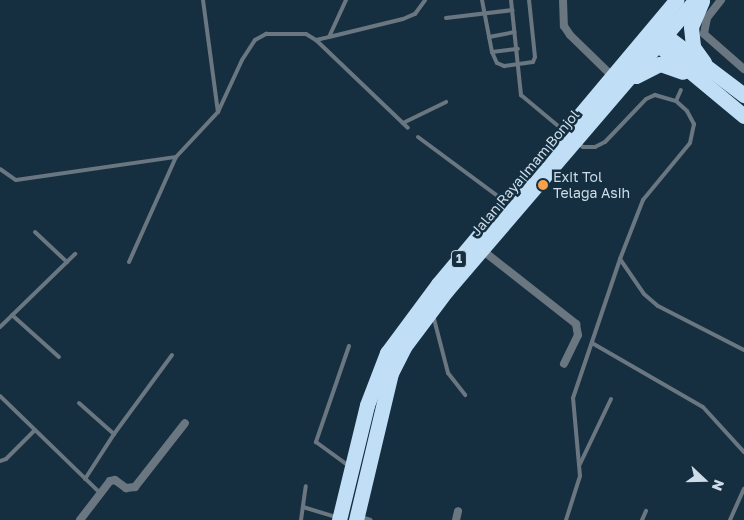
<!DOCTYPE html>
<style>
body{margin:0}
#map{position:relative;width:744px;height:520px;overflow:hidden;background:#152f41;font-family:"Golos Text",sans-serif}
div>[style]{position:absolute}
.lane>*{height:4px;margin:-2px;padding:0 2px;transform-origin:2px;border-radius:2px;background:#6a7680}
.street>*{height:8px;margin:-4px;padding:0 4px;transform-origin:4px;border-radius:4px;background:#6a7680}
.highway>*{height:15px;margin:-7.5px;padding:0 7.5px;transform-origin:7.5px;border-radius:7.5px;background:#c0dff6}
.dots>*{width:14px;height:14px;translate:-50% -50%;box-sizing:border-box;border:2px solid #152f41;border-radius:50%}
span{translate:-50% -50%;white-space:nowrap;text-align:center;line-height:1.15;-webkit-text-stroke:5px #152f41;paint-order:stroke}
.shield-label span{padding:1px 4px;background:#152f41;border:1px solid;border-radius:4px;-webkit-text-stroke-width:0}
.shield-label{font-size:12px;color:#cddce8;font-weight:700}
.street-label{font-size:14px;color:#cddce8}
.poi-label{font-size:14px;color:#cddce8}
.left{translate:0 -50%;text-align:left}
.north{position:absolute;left:679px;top:455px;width:50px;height:50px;-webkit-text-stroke:4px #152f41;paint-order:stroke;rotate:111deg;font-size:14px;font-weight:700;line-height:20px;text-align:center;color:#cddce8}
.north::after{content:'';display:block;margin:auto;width:18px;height:22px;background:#cddce8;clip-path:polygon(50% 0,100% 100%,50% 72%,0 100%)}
</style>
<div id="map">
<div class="lane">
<i style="left:203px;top:0;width:113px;rotate:82.4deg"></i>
<i style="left:482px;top:0;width:53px;rotate:79.1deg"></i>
<i style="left:492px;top:52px;width:12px;rotate:66deg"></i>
<i style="left:497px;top:63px;width:8px;rotate:23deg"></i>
<i style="left:504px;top:66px;width:29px;rotate:-8deg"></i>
<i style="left:533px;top:62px;width:5px;rotate:-68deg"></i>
<i style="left:535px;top:57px;width:57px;rotate:-96deg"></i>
<i style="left:511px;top:0;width:96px;rotate:84deg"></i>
<i style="left:521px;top:95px;width:55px;rotate:39.8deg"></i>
<i style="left:446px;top:18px;width:67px;rotate:-6.8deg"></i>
<i style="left:329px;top:37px;width:76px;rotate:-13.7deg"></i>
<i style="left:403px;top:19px;width:13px;rotate:-23deg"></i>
<i style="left:415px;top:14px;width:17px;rotate:-54deg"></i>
<i style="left:489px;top:37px;width:26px;rotate:-11deg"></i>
<i style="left:316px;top:40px;width:13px;rotate:-13deg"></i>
<i style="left:329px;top:37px;width:41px;rotate:-65.3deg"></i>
<i style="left:492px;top:52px;width:26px;rotate:-7deg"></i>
<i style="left:676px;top:101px;width:12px;rotate:-66deg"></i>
<i style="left:403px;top:123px;width:48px;rotate:-26deg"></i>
<i style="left:418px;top:137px;width:106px;rotate:36.5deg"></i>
<i style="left:578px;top:143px;width:6px;rotate:39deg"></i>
<i style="left:583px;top:147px;width:12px"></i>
<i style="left:595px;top:147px;width:11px;rotate:-27deg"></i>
<i style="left:605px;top:142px;width:59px;rotate:-46.4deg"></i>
<i style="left:646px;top:99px;width:10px;rotate:-24deg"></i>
<i style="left:655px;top:95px;width:22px;rotate:16deg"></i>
<i style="left:676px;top:101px;width:15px;rotate:42deg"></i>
<i style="left:687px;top:111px;width:15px;rotate:62deg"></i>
<i style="left:694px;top:124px;width:19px;rotate:102deg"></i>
<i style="left:690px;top:143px;width:74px;rotate:129.5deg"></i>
<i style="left:643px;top:200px;width:63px;rotate:111.3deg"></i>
<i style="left:620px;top:259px;width:42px;rotate:55.6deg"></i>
<i style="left:644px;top:294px;width:18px;rotate:41deg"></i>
<i style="left:658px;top:306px;width:97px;rotate:27.1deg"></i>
<i style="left:0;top:169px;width:19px;rotate:35deg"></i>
<i style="left:16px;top:180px;width:162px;rotate:-8.2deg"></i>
<i style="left:35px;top:232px;width:44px;rotate:43.2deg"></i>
<i style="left:129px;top:262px;width:115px;rotate:-65.9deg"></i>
<i style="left:176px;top:157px;width:62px;rotate:-47deg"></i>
<i style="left:218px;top:112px;width:57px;rotate:-65.2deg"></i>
<i style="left:242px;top:60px;width:24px;rotate:-57deg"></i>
<i style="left:255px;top:40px;width:13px;rotate:-29deg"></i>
<i style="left:266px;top:34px;width:40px"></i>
<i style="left:306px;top:34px;width:12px;rotate:31deg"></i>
<i style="left:316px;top:40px;width:127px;rotate:43.7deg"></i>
<i style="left:12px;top:315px;width:63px;rotate:41.8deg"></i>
<i style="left:433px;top:315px;width:60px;rotate:75.5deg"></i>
<i style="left:448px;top:373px;width:28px;rotate:52deg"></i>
<i style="left:0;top:327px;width:105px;rotate:-44.2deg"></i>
<i style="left:592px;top:343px;width:128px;rotate:30deg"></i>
<i style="left:703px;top:407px;width:61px;rotate:47.7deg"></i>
<i style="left:349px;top:346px;width:102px;rotate:109deg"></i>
<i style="left:316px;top:442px;width:41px;rotate:36deg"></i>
<i style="left:0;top:396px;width:136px;rotate:44.1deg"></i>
<i style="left:79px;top:403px;width:47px;rotate:41.5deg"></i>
<i style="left:0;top:461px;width:6px;rotate:-18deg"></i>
<i style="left:6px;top:459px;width:41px;rotate:-45deg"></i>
<i style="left:580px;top:464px;width:72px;rotate:-64.5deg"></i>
<i style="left:85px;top:479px;width:54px;rotate:-57.2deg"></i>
<i style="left:114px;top:434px;width:98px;rotate:-53.7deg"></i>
<i style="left:303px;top:507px;width:34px;rotate:17deg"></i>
<i style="left:361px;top:517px;width:10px;rotate:17deg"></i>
<i style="left:301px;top:520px;width:34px;rotate:-82deg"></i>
<i style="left:566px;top:520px;width:46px;rotate:-72.3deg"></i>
<i style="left:580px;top:476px;width:78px;rotate:-95.1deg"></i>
<i style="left:573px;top:398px;width:147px;rotate:-71.3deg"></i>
<i style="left:642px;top:520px;width:10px;rotate:-66deg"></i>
<i style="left:730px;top:520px;width:34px;rotate:-66deg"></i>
</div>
<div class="street">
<i style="left:563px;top:0;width:26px;rotate:88deg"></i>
<i style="left:564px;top:26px;width:11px;rotate:56deg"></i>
<i style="left:570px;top:35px;width:59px;rotate:44.3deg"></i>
<i style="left:721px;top:0;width:23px;rotate:128deg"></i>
<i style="left:707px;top:18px;width:16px;rotate:101deg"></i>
<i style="left:704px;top:34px;width:53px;rotate:41.2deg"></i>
<i style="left:482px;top:250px;width:120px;rotate:38.2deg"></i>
<i style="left:576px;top:324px;width:11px;rotate:80deg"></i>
<i style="left:578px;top:335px;width:32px;rotate:116deg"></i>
<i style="left:80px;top:520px;width:49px;rotate:-52.4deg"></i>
<i style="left:110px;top:481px;width:5px;rotate:-11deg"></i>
<i style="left:115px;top:480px;width:14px;rotate:36deg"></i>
<i style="left:126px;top:488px;width:9px;rotate:-6deg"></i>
<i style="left:135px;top:487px;width:81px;rotate:-52deg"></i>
<i style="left:456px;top:520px;width:9px;rotate:-77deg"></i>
</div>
<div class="highway">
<i style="left:702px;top:1px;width:28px;rotate:113deg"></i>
<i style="left:691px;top:27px;width:20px;rotate:84deg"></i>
<i style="left:693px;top:47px;width:19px;rotate:54deg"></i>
<i style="left:658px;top:30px;width:108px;rotate:37.1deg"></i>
<i style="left:650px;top:38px;width:122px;rotate:39.7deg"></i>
<i style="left:636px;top:76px;width:27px;rotate:-27deg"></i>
<i style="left:660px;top:64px;width:24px;rotate:19deg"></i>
<i style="left:339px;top:520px;width:118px;rotate:-76.3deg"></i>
<i style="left:367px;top:405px;width:56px;rotate:-69deg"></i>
<i style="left:387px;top:353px;width:86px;rotate:-53.5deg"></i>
<i style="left:438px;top:284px;width:371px;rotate:-50deg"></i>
<i style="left:356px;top:520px;width:151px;rotate:-76.6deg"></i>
<i style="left:391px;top:373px;width:29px;rotate:-63deg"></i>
<i style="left:404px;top:347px;width:70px;rotate:-53.1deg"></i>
<i style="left:446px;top:291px;width:383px;rotate:-49.4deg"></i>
</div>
<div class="dots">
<i style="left:543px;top:185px;background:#f7a149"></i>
</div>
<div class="shield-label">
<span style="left:459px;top:259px">1</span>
</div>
<div class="street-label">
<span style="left:525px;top:173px;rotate:-50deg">Jalan Raya Imam Bonjol</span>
</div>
<div class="poi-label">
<span class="left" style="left:553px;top:185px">Exit Tol<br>Telaga Asih</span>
</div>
<div class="north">N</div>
</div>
